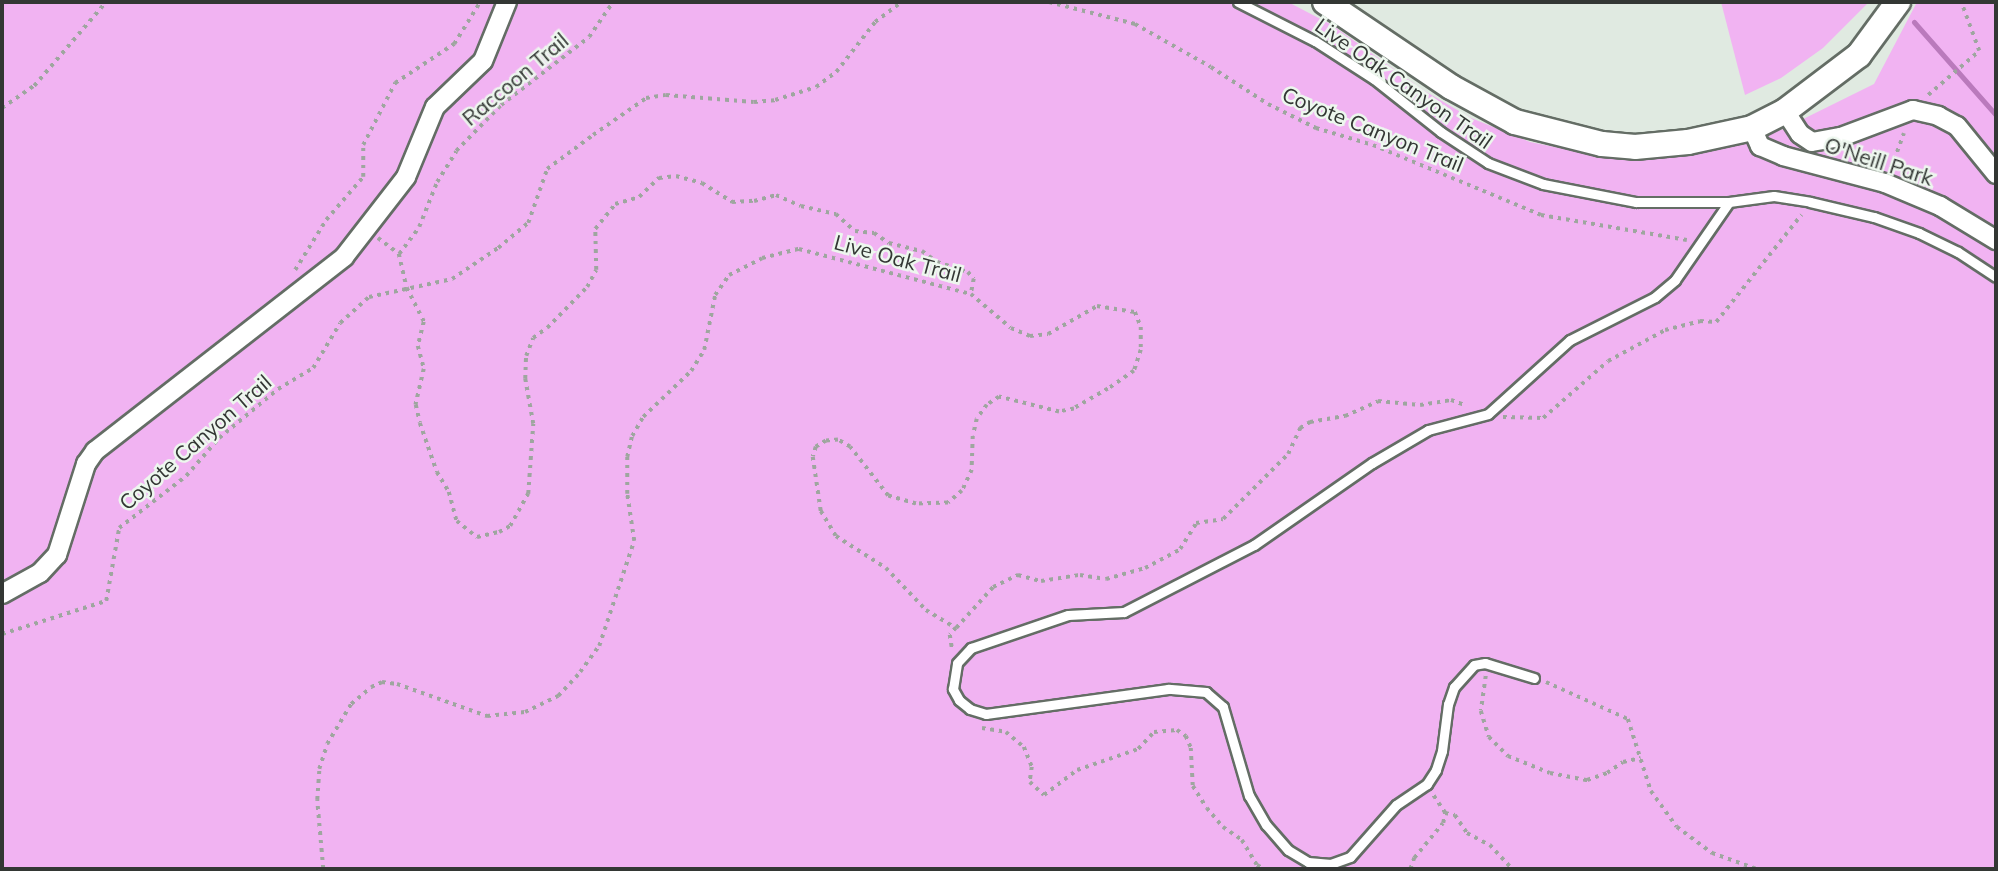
<!DOCTYPE html>
<style>
body{margin:0}
#map{position:relative;width:1998px;height:871px;overflow:hidden;background:#e0eae1;font-family:Mulish,sans-serif}
div>[style]{position:absolute}
.green>*{inset:0;background:#f1b3f2}
.stream>*{height:5px;margin:-2.5px;padding:0 2.5px;transform-origin:2.5px;border-radius:2.5px;background:#ba7abc}
.path>*{height:3.5px;margin-top:-1.75px;transform-origin:0;background:repeating-linear-gradient(90deg,#9ea69f 0 3.5px,transparent 0 8.5px)}
.roads{filter:drop-shadow(2px 0 #646d65) drop-shadow(-2px 0 #646d65) drop-shadow(0 2px #646d65) drop-shadow(0 -2px #646d65)}
.lane>*{height:9px;margin:-4.5px;padding:0 4.5px;transform-origin:4.5px;border-radius:4.5px;background:#fff}
.street>*{height:18px;margin:-9px;padding:0 9px;transform-origin:9px;border-radius:9px;background:#fff}
.secondary>*{height:24px;margin:-12px;padding:0 12px;transform-origin:12px;border-radius:12px;background:#fff}
span{translate:-50% -50%;white-space:nowrap;text-align:center;line-height:1.15;-webkit-text-stroke:5px #edf7ee;paint-order:stroke}
.street-label{font-size:21px;color:#333734}
.frame{position:absolute;inset:0;border:4px solid #333734;pointer-events:none}
</style>
<div id="map">
<div class="green">
<i style="clip-path:polygon(2px 2px,1288px 2px,1332px 25px,1423px 90px,1471px 118px,1530px 142px,1595px 155px,1648px 159px,1714px 150px,1781px 130px,1874px 84px,1917px 2px,1996px 2px,1996px 869px,2px 869px)"></i>
<i style="clip-path:polygon(1721px 2px,1869px 2px,1823px 48px,1781px 78px,1745px 95px)"></i>
</div>
<div class="stream">
<i style="left:1914px;top:22px;width:124px;rotate:48.6deg"></i>
</div>
<div class="path">
<i style="left:1049px;top:2px;width:89px;rotate:14.3deg"></i>
<i style="left:1135px;top:24px;width:87px;rotate:29.5deg"></i>
<i style="left:1211px;top:67px;width:68px;rotate:33deg"></i>
<i style="left:1268px;top:104px;width:54px;rotate:26.6deg"></i>
<i style="left:1316px;top:128px;width:59px;rotate:16.6deg"></i>
<i style="left:1373px;top:145px;width:182px;rotate:22.6deg"></i>
<i style="left:1541px;top:215px;width:148px;rotate:9.7deg"></i>
<i style="left:1928px;top:95px;width:67px;rotate:-40.8deg"></i>
<i style="left:1979px;top:51px;width:52px;rotate:-110.2deg"></i>
<i style="left:2px;top:108px;width:39px;rotate:-35deg"></i>
<i style="left:34px;top:86px;width:111px;rotate:-49.4deg"></i>
<i style="left:1891px;top:168px;width:37px;rotate:-70deg"></i>
<i style="left:378px;top:238px;width:26px;rotate:37deg"></i>
<i style="left:399px;top:254px;width:35px;rotate:77deg"></i>
<i style="left:407px;top:288px;width:38px;rotate:63deg"></i>
<i style="left:424px;top:322px;width:25px;rotate:104deg"></i>
<i style="left:418px;top:346px;width:24px;rotate:75deg"></i>
<i style="left:424px;top:369px;width:37px;rotate:103deg"></i>
<i style="left:416px;top:405px;width:18px;rotate:77deg"></i>
<i style="left:420px;top:423px;width:52px;rotate:70.9deg"></i>
<i style="left:437px;top:472px;width:23px;rotate:59deg"></i>
<i style="left:449px;top:492px;width:30px;rotate:75deg"></i>
<i style="left:457px;top:521px;width:26px;rotate:39deg"></i>
<i style="left:477px;top:537px;width:23px;rotate:-13deg"></i>
<i style="left:499px;top:532px;width:13px;rotate:-29deg"></i>
<i style="left:510px;top:526px;width:37px;rotate:-61deg"></i>
<i style="left:528px;top:494px;width:70px;rotate:-85.9deg"></i>
<i style="left:533px;top:424px;width:46px;rotate:-100.1deg"></i>
<i style="left:525px;top:379px;width:23px;rotate:-88deg"></i>
<i style="left:526px;top:356px;width:19px;rotate:-69deg"></i>
<i style="left:533px;top:338px;width:17px;rotate:-36deg"></i>
<i style="left:547px;top:328px;width:57px;rotate:-45.7deg"></i>
<i style="left:587px;top:287px;width:19px;rotate:-62deg"></i>
<i style="left:596px;top:270px;width:41px;rotate:-91.4deg"></i>
<i style="left:595px;top:229px;width:32px;rotate:-51deg"></i>
<i style="left:615px;top:204px;width:25px;rotate:-16deg"></i>
<i style="left:639px;top:197px;width:28px;rotate:-44deg"></i>
<i style="left:659px;top:178px;width:17px;rotate:-7deg"></i>
<i style="left:676px;top:176px;width:27px;rotate:15deg"></i>
<i style="left:702px;top:183px;width:36px;rotate:32deg"></i>
<i style="left:732px;top:202px;width:22px;rotate:-3deg"></i>
<i style="left:754px;top:201px;width:23px;rotate:-15deg"></i>
<i style="left:776px;top:195px;width:27px;rotate:24deg"></i>
<i style="left:801px;top:206px;width:36px;rotate:13deg"></i>
<i style="left:836px;top:214px;width:25px;rotate:42deg"></i>
<i style="left:855px;top:231px;width:19px;rotate:6deg"></i>
<i style="left:874px;top:233px;width:18px;rotate:34deg"></i>
<i style="left:889px;top:243px;width:34px;rotate:14deg"></i>
<i style="left:922px;top:251px;width:19px;rotate:36deg"></i>
<i style="left:937px;top:262px;width:33px;rotate:18deg"></i>
<i style="left:968px;top:272px;width:9px;rotate:49deg"></i>
<i style="left:974px;top:279px;width:15px;rotate:101deg"></i>
<i style="left:399px;top:254px;width:34px;rotate:-53deg"></i>
<i style="left:419px;top:227px;width:48px;rotate:-68.2deg"></i>
<i style="left:437px;top:182px;width:36px;rotate:-58deg"></i>
<i style="left:456px;top:151px;width:64px;rotate:-45.6deg"></i>
<i style="left:501px;top:105px;width:111px;rotate:-37.7deg"></i>
<i style="left:589px;top:37px;width:42px;rotate:-55.6deg"></i>
<i style="left:295px;top:270px;width:59px;rotate:-58.2deg"></i>
<i style="left:326px;top:220px;width:57px;rotate:-49.3deg"></i>
<i style="left:363px;top:177px;width:32px;rotate:-90deg"></i>
<i style="left:363px;top:145px;width:70px;rotate:-62.7deg"></i>
<i style="left:395px;top:83px;width:71px;rotate:-33.5deg"></i>
<i style="left:454px;top:44px;width:49px;rotate:-58.2deg"></i>
<i style="left:1503px;top:417px;width:40px;rotate:1.4deg"></i>
<i style="left:1543px;top:418px;width:86px;rotate:-41.2deg"></i>
<i style="left:1608px;top:361px;width:65px;rotate:-28.5deg"></i>
<i style="left:1665px;top:330px;width:36px;rotate:-14deg"></i>
<i style="left:1700px;top:321px;width:16px;rotate:4deg"></i>
<i style="left:1716px;top:322px;width:137px;rotate:-51.5deg"></i>
<i style="left:956px;top:628px;width:55px;rotate:-47.9deg"></i>
<i style="left:993px;top:587px;width:28px;rotate:-26deg"></i>
<i style="left:1018px;top:575px;width:24px;rotate:15deg"></i>
<i style="left:1041px;top:581px;width:39px;rotate:-9deg"></i>
<i style="left:1080px;top:575px;width:26px;rotate:9deg"></i>
<i style="left:1106px;top:579px;width:41px;rotate:-15.8deg"></i>
<i style="left:1145px;top:568px;width:40px;rotate:-28deg"></i>
<i style="left:1180px;top:549px;width:31px;rotate:-58deg"></i>
<i style="left:1196px;top:523px;width:27px;rotate:-8deg"></i>
<i style="left:1223px;top:519px;width:92px;rotate:-45deg"></i>
<i style="left:1288px;top:454px;width:29px;rotate:-65deg"></i>
<i style="left:1300px;top:428px;width:12px;rotate:-31deg"></i>
<i style="left:1310px;top:422px;width:36px;rotate:-10deg"></i>
<i style="left:1345px;top:416px;width:36px;rotate:-24deg"></i>
<i style="left:1378px;top:401px;width:42px;rotate:5.4deg"></i>
<i style="left:1420px;top:405px;width:31px;rotate:-9deg"></i>
<i style="left:1451px;top:400px;width:15px;rotate:20deg"></i>
<i style="left:2px;top:634px;width:109px;rotate:-17.6deg"></i>
<i style="left:106px;top:601px;width:74px;rotate:-79.9deg"></i>
<i style="left:119px;top:528px;width:85px;rotate:-37.8deg"></i>
<i style="left:186px;top:476px;width:50px;rotate:-49deg"></i>
<i style="left:219px;top:438px;width:77px;rotate:-39.7deg"></i>
<i style="left:278px;top:389px;width:41px;rotate:-31deg"></i>
<i style="left:313px;top:368px;width:52px;rotate:-59deg"></i>
<i style="left:340px;top:323px;width:39px;rotate:-42deg"></i>
<i style="left:369px;top:297px;width:85px;rotate:-12.2deg"></i>
<i style="left:452px;top:279px;width:55px;rotate:-34deg"></i>
<i style="left:498px;top:248px;width:39px;rotate:-40deg"></i>
<i style="left:528px;top:223px;width:57px;rotate:-70.6deg"></i>
<i style="left:547px;top:169px;width:57px;rotate:-36.5deg"></i>
<i style="left:593px;top:135px;width:65px;rotate:-34.9deg"></i>
<i style="left:646px;top:98px;width:20px;rotate:-9deg"></i>
<i style="left:666px;top:95px;width:88px;rotate:4.5deg"></i>
<i style="left:754px;top:102px;width:21px;rotate:-5deg"></i>
<i style="left:775px;top:100px;width:43px;rotate:-17.6deg"></i>
<i style="left:816px;top:87px;width:25px;rotate:-37deg"></i>
<i style="left:836px;top:72px;width:63px;rotate:-52deg"></i>
<i style="left:875px;top:22px;width:34px;rotate:-37deg"></i>
<i style="left:1486px;top:676px;width:35px;rotate:98deg"></i>
<i style="left:1481px;top:711px;width:27px;rotate:73deg"></i>
<i style="left:1489px;top:737px;width:27px;rotate:45deg"></i>
<i style="left:1508px;top:756px;width:45px;rotate:22deg"></i>
<i style="left:1550px;top:773px;width:38px;rotate:11deg"></i>
<i style="left:1587px;top:780px;width:21px;rotate:-19deg"></i>
<i style="left:1607px;top:773px;width:19px;rotate:-35deg"></i>
<i style="left:1623px;top:762px;width:18px;rotate:-13deg"></i>
<i style="left:1546px;top:682px;width:90px;rotate:24.3deg"></i>
<i style="left:1628px;top:719px;width:76px;rotate:72.3deg"></i>
<i style="left:1651px;top:791px;width:44px;rotate:54.2deg"></i>
<i style="left:1677px;top:827px;width:44px;rotate:36.6deg"></i>
<i style="left:1712px;top:853px;width:48px;rotate:19.6deg"></i>
<i style="left:982px;top:728px;width:24px;rotate:9deg"></i>
<i style="left:1006px;top:732px;width:23px;rotate:40deg"></i>
<i style="left:1024px;top:747px;width:22px;rotate:68deg"></i>
<i style="left:1032px;top:767px;width:15px;rotate:98deg"></i>
<i style="left:1030px;top:782px;width:19px;rotate:43deg"></i>
<i style="left:1044px;top:795px;width:41px;rotate:-37.1deg"></i>
<i style="left:1077px;top:770px;width:65px;rotate:-19deg"></i>
<i style="left:1138px;top:749px;width:23px;rotate:-47deg"></i>
<i style="left:1154px;top:732px;width:23px;rotate:-5deg"></i>
<i style="left:1177px;top:730px;width:11px;rotate:34deg"></i>
<i style="left:1186px;top:736px;width:13px;rotate:67deg"></i>
<i style="left:1191px;top:748px;width:38px;rotate:87deg"></i>
<i style="left:1193px;top:786px;width:26px;rotate:58deg"></i>
<i style="left:1207px;top:808px;width:25px;rotate:50deg"></i>
<i style="left:1223px;top:827px;width:23px;rotate:34deg"></i>
<i style="left:1242px;top:840px;width:29px;rotate:59deg"></i>
<i style="left:1257px;top:865px;width:9px;rotate:27deg"></i>
<i style="left:1445px;top:813px;width:10px;rotate:11deg"></i>
<i style="left:1455px;top:815px;width:22px;rotate:56deg"></i>
<i style="left:1467px;top:833px;width:26px;rotate:28deg"></i>
<i style="left:1490px;top:845px;width:33px;rotate:47deg"></i>
<i style="left:323px;top:869px;width:69px;rotate:-95deg"></i>
<i style="left:317px;top:800px;width:31px;rotate:-86deg"></i>
<i style="left:319px;top:769px;width:26px;rotate:-72deg"></i>
<i style="left:327px;top:744px;width:47px;rotate:-59deg"></i>
<i style="left:351px;top:704px;width:26px;rotate:-40deg"></i>
<i style="left:371px;top:687px;width:12px;rotate:-24deg"></i>
<i style="left:382px;top:682px;width:15px;rotate:8deg"></i>
<i style="left:397px;top:684px;width:96px;rotate:19.6deg"></i>
<i style="left:487px;top:716px;width:38px;rotate:-6deg"></i>
<i style="left:525px;top:712px;width:37px;rotate:-26deg"></i>
<i style="left:558px;top:696px;width:33px;rotate:-47deg"></i>
<i style="left:580px;top:672px;width:32px;rotate:-54deg"></i>
<i style="left:599px;top:646px;width:111px;rotate:-71.6deg"></i>
<i style="left:634px;top:541px;width:48px;rotate:-98.5deg"></i>
<i style="left:627px;top:494px;width:37px;rotate:-90deg"></i>
<i style="left:627px;top:457px;width:22px;rotate:-77deg"></i>
<i style="left:632px;top:436px;width:22px;rotate:-60deg"></i>
<i style="left:643px;top:417px;width:66px;rotate:-43.8deg"></i>
<i style="left:691px;top:371px;width:25px;rotate:-58deg"></i>
<i style="left:704px;top:350px;width:56px;rotate:-78.7deg"></i>
<i style="left:715px;top:295px;width:24px;rotate:-55deg"></i>
<i style="left:729px;top:275px;width:37px;rotate:-27deg"></i>
<i style="left:762px;top:258px;width:38px;rotate:-14deg"></i>
<i style="left:799px;top:249px;width:178px;rotate:14.7deg"></i>
<i style="left:971px;top:294px;width:52px;rotate:40.4deg"></i>
<i style="left:1011px;top:328px;width:21px;rotate:23deg"></i>
<i style="left:1030px;top:336px;width:18px;rotate:-6deg"></i>
<i style="left:1048px;top:334px;width:56px;rotate:-29.7deg"></i>
<i style="left:1097px;top:306px;width:38px;rotate:9deg"></i>
<i style="left:1135px;top:312px;width:16px;rotate:68deg"></i>
<i style="left:1141px;top:327px;width:23px;rotate:90deg"></i>
<i style="left:1141px;top:350px;width:22px;rotate:108deg"></i>
<i style="left:1134px;top:371px;width:32px;rotate:145deg"></i>
<i style="left:1108px;top:389px;width:39px;rotate:150deg"></i>
<i style="left:1074px;top:409px;width:15px;rotate:169deg"></i>
<i style="left:1059px;top:412px;width:62px;rotate:-166deg"></i>
<i style="left:999px;top:397px;width:14px;rotate:146deg"></i>
<i style="left:987px;top:405px;width:17px;rotate:126deg"></i>
<i style="left:977px;top:419px;width:17px;rotate:103deg"></i>
<i style="left:973px;top:436px;width:34px;rotate:92deg"></i>
<i style="left:972px;top:470px;width:23px;rotate:115deg"></i>
<i style="left:962px;top:491px;width:18px;rotate:139deg"></i>
<i style="left:948px;top:503px;width:32px;rotate:178deg"></i>
<i style="left:916px;top:504px;width:29px;rotate:-164deg"></i>
<i style="left:888px;top:496px;width:62px;rotate:-127.8deg"></i>
<i style="left:850px;top:447px;width:14px;rotate:-150deg"></i>
<i style="left:838px;top:440px;width:12px;rotate:175deg"></i>
<i style="left:826px;top:441px;width:12px;rotate:149deg"></i>
<i style="left:816px;top:447px;width:10px;rotate:107deg"></i>
<i style="left:813px;top:457px;width:55px;rotate:81.6deg"></i>
<i style="left:821px;top:511px;width:29px;rotate:59deg"></i>
<i style="left:836px;top:536px;width:59px;rotate:32.6deg"></i>
<i style="left:886px;top:568px;width:58px;rotate:46.4deg"></i>
<i style="left:926px;top:610px;width:35px;rotate:31deg"></i>
<i style="left:956px;top:628px;width:9px;rotate:131deg"></i>
<i style="left:950px;top:635px;width:13px;rotate:81deg"></i>
<i style="left:1410px;top:869px;width:12px;rotate:-70deg"></i>
<i style="left:1414px;top:858px;width:45px;rotate:-50.4deg"></i>
<i style="left:1443px;top:823px;width:10px;rotate:-79deg"></i>
<i style="left:1445px;top:813px;width:22px;rotate:-124deg"></i>
</div>
<div class="roads">
<div class="lane">
<i style="left:1238px;top:2px;width:86px;rotate:26.9deg"></i>
<i style="left:1315px;top:41px;width:70px;rotate:32.8deg"></i>
<i style="left:1374px;top:79px;width:85px;rotate:38.3deg"></i>
<i style="left:1441px;top:132px;width:56px;rotate:33.4deg"></i>
<i style="left:1488px;top:163px;width:59px;rotate:20.9deg"></i>
<i style="left:1543px;top:184px;width:95px;rotate:11deg"></i>
<i style="left:1636px;top:202px;width:93px"></i>
<i style="left:1729px;top:202px;width:45px;rotate:-7.6deg"></i>
<i style="left:1774px;top:196px;width:36px;rotate:9deg"></i>
<i style="left:1810px;top:202px;width:66px;rotate:13.2deg"></i>
<i style="left:1874px;top:217px;width:48px;rotate:19.6deg"></i>
<i style="left:1919px;top:233px;width:43px;rotate:26deg"></i>
<i style="left:1958px;top:252px;width:45px;rotate:33.3deg"></i>
<i style="left:1534px;top:678px;width:51px;rotate:-163deg"></i>
<i style="left:1485px;top:663px;width:11px;rotate:170deg"></i>
<i style="left:1474px;top:665px;width:30px;rotate:132deg"></i>
<i style="left:1454px;top:687px;width:18px;rotate:109deg"></i>
<i style="left:1448px;top:704px;width:47px;rotate:97.3deg"></i>
<i style="left:1442px;top:751px;width:20px;rotate:108deg"></i>
<i style="left:1436px;top:770px;width:17px;rotate:123deg"></i>
<i style="left:1427px;top:784px;width:37px;rotate:146deg"></i>
<i style="left:1396px;top:805px;width:69px;rotate:131.5deg"></i>
<i style="left:1350px;top:857px;width:20px;rotate:160deg"></i>
<i style="left:1331px;top:864px;width:23px;rotate:-175deg"></i>
<i style="left:1308px;top:862px;width:23px;rotate:-149deg"></i>
<i style="left:1288px;top:850px;width:33px;rotate:-131deg"></i>
<i style="left:1266px;top:825px;width:34px;rotate:-120deg"></i>
<i style="left:1249px;top:796px;width:93px;rotate:-106.3deg"></i>
<i style="left:1223px;top:707px;width:23px;rotate:-139deg"></i>
<i style="left:1206px;top:692px;width:38px;rotate:-175deg"></i>
<i style="left:1168px;top:689px;width:184px;rotate:172.2deg"></i>
<i style="left:986px;top:714px;width:17px;rotate:-163deg"></i>
<i style="left:970px;top:709px;width:14px;rotate:-141deg"></i>
<i style="left:959px;top:700px;width:13px;rotate:-119deg"></i>
<i style="left:953px;top:689px;width:26px;rotate:-81deg"></i>
<i style="left:957px;top:663px;width:21px;rotate:-47deg"></i>
<i style="left:971px;top:648px;width:102px;rotate:-18.8deg"></i>
<i style="left:1068px;top:615px;width:56px;rotate:-3.1deg"></i>
<i style="left:1124px;top:612px;width:146px;rotate:-27.3deg"></i>
<i style="left:1254px;top:545px;width:144px;rotate:-34.8deg"></i>
<i style="left:1372px;top:463px;width:65px;rotate:-30.5deg"></i>
<i style="left:1428px;top:430px;width:62px;rotate:-14.9deg"></i>
<i style="left:1488px;top:414px;width:110px;rotate:-42.1deg"></i>
<i style="left:1570px;top:340px;width:95px;rotate:-26.8deg"></i>
<i style="left:1655px;top:297px;width:26px;rotate:-40deg"></i>
<i style="left:1675px;top:280px;width:95px;rotate:-55.3deg"></i>
</div>
<div class="street">
<i style="left:1785px;top:111px;width:27px;rotate:57deg"></i>
<i style="left:1800px;top:134px;width:14px;rotate:34deg"></i>
<i style="left:1812px;top:142px;width:29px;rotate:-10deg"></i>
<i style="left:1841px;top:137px;width:77px;rotate:-20.6deg"></i>
<i style="left:1913px;top:110px;width:26px;rotate:13deg"></i>
<i style="left:1938px;top:116px;width:21px;rotate:28deg"></i>
<i style="left:1957px;top:126px;width:62px;rotate:50.9deg"></i>
<i style="left:1752px;top:128px;width:20px;rotate:66deg"></i>
<i style="left:1760px;top:146px;width:25px;rotate:23deg"></i>
<i style="left:1783px;top:156px;width:106px;rotate:14.8deg"></i>
<i style="left:1885px;top:183px;width:60px;rotate:22.7deg"></i>
<i style="left:1940px;top:206px;width:66px;rotate:31.3deg"></i>
<i style="left:2px;top:594px;width:43px;rotate:-28.9deg"></i>
<i style="left:40px;top:573px;width:25px;rotate:-47deg"></i>
<i style="left:57px;top:555px;width:96px;rotate:-72.3deg"></i>
<i style="left:86px;top:464px;width:16px;rotate:-55deg"></i>
<i style="left:95px;top:451px;width:316px;rotate:-37.9deg"></i>
<i style="left:344px;top:257px;width:101px;rotate:-52.2deg"></i>
<i style="left:406px;top:177px;width:76px;rotate:-67.5deg"></i>
<i style="left:435px;top:107px;width:66px;rotate:-43.8deg"></i>
<i style="left:483px;top:61px;width:64px;rotate:-67.9deg"></i>
</div>
<div class="secondary">
<i style="left:1325px;top:2px;width:152px;rotate:34deg"></i>
<i style="left:1451px;top:87px;width:73px;rotate:28.7deg"></i>
<i style="left:1515px;top:122px;width:90px;rotate:14.2deg"></i>
<i style="left:1602px;top:144px;width:33px;rotate:5deg"></i>
<i style="left:1635px;top:147px;width:53px;rotate:-5.4deg"></i>
<i style="left:1688px;top:142px;width:66px;rotate:-12.3deg"></i>
<i style="left:1752px;top:128px;width:37px;rotate:-27deg"></i>
<i style="left:1785px;top:111px;width:93px;rotate:-37.1deg"></i>
<i style="left:1859px;top:55px;width:66px;rotate:-53.7deg"></i>
</div>
</div>
<div class="street-label">
<span style="left:515px;top:79px;rotate:-40deg">Raccoon Trail</span>
<span style="left:1404px;top:83px;rotate:35deg">Live Oak Canyon Trail</span>
<span style="left:1373px;top:129px;rotate:22deg">Coyote Canyon Trail</span>
<span style="left:1879px;top:161px;rotate:18deg">O'Neill Park</span>
<span style="left:898px;top:258px;rotate:15deg">Live Oak Trail</span>
<span style="left:195px;top:442px;rotate:-41deg">Coyote Canyon Trail</span>
</div>
<div class="frame"></div>
</div>
